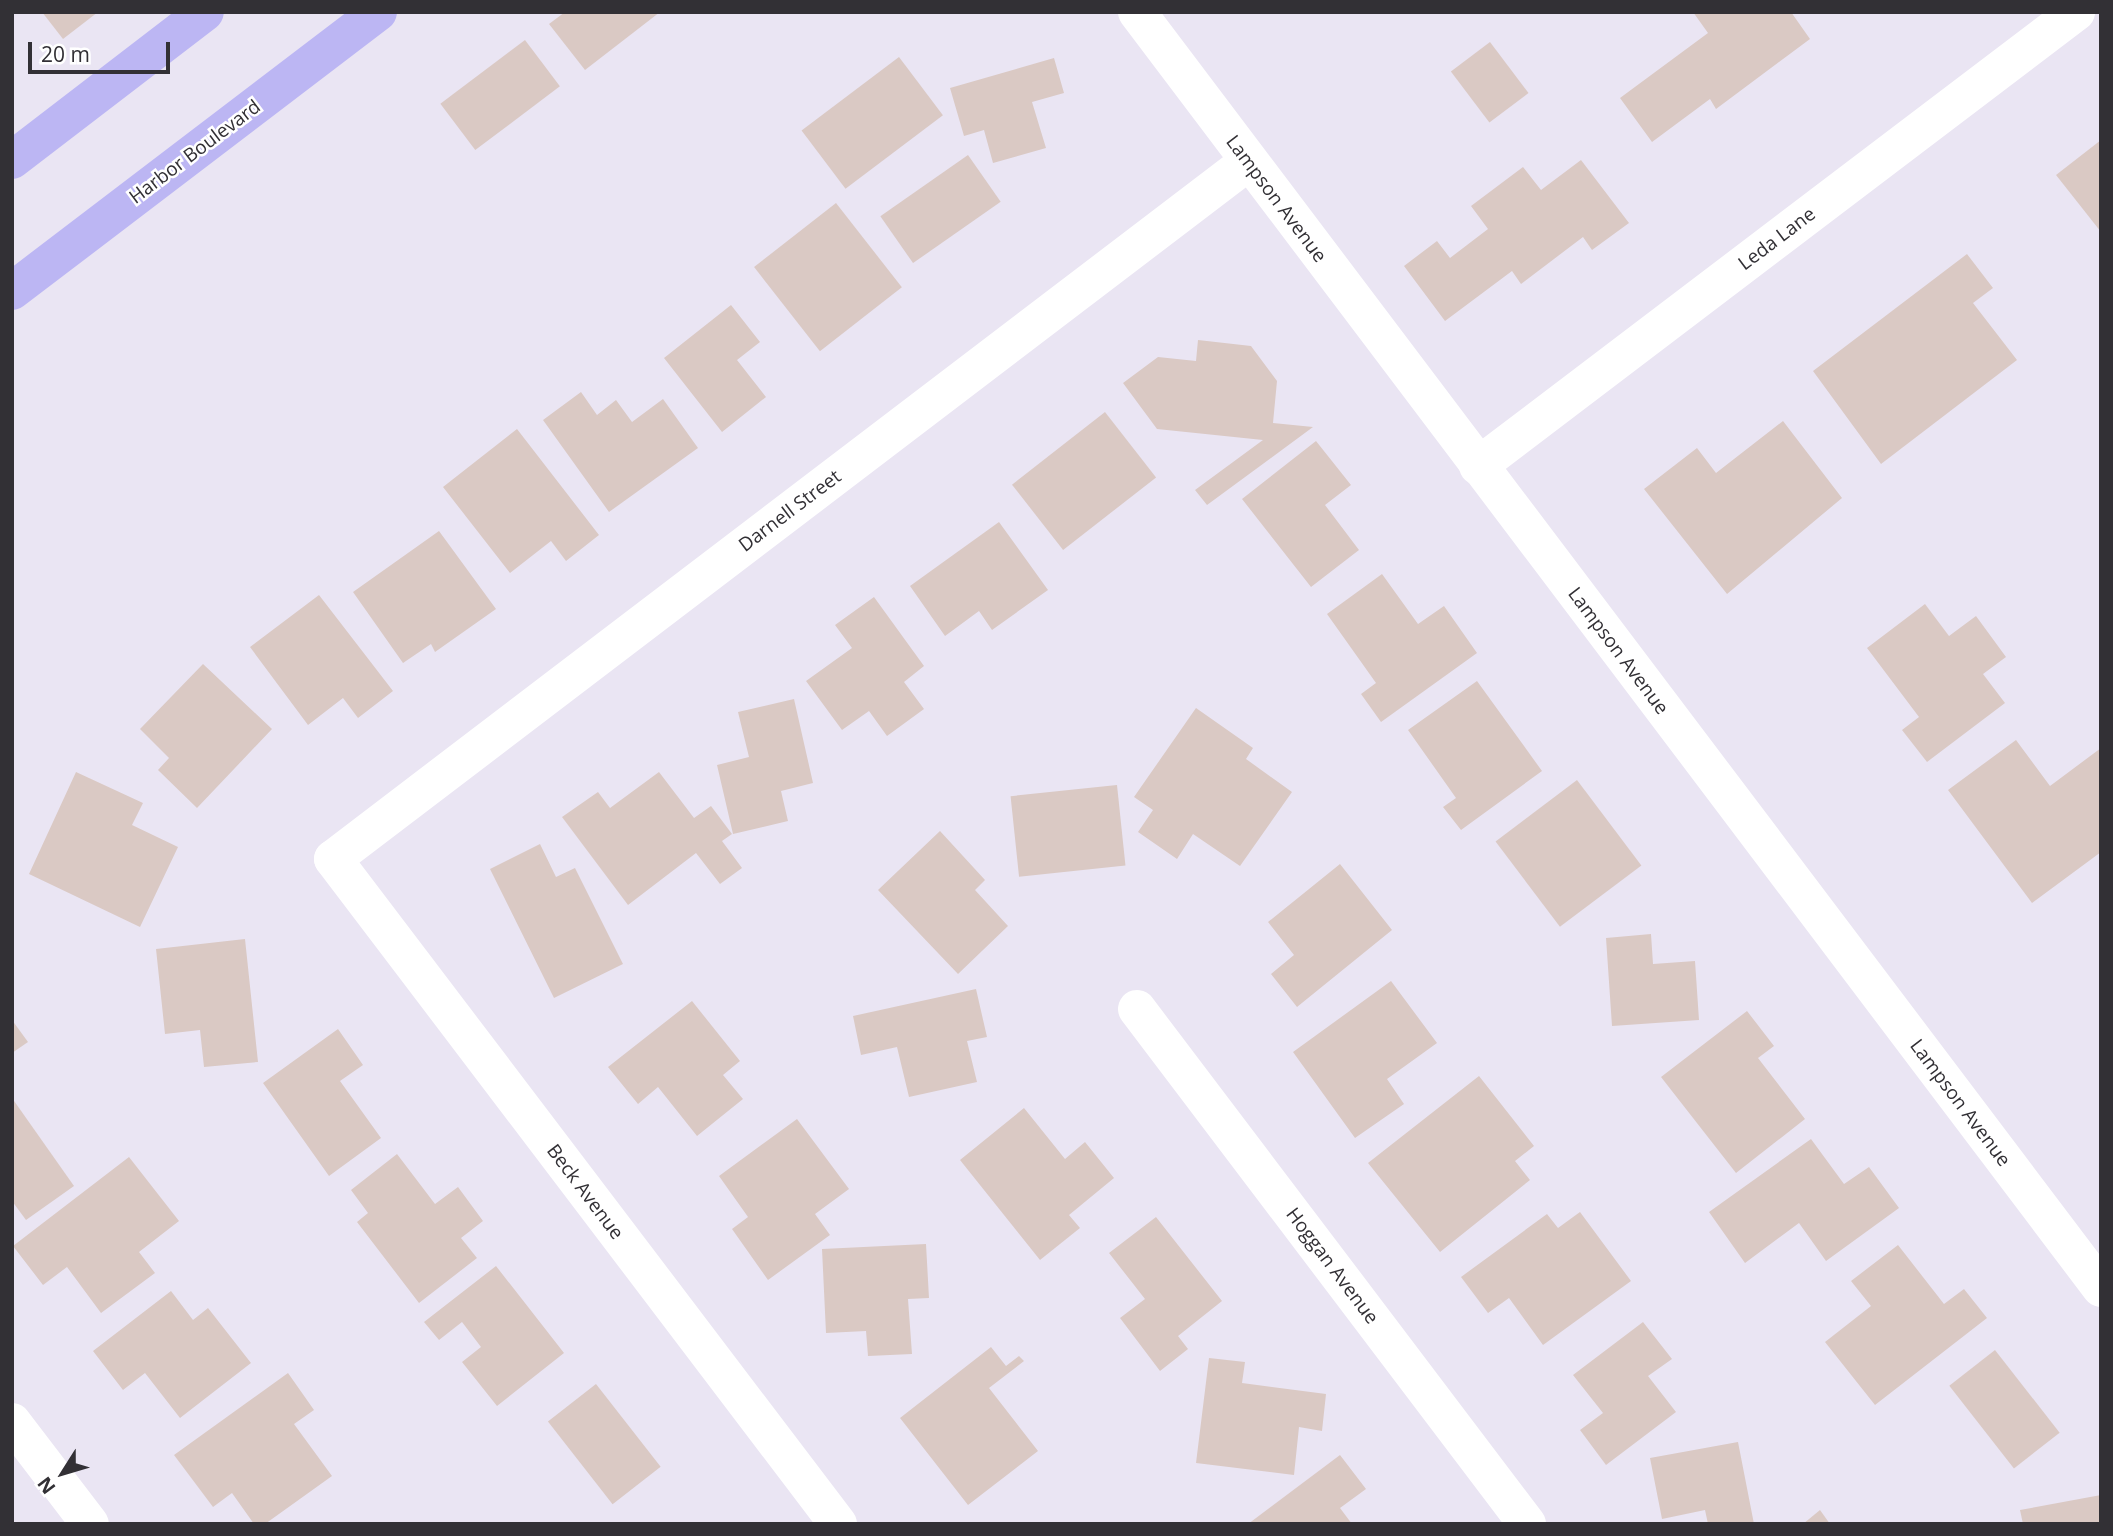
<!DOCTYPE html>
<style>
body{margin:0}
#map{position:relative;width:2113px;height:1536px;overflow:hidden;background:#eae5f3;font-family:"Open Sans",sans-serif}
div>[style]{position:absolute}
.building>*{inset:0;background:#dac9c4;transform-origin:0 0}
.minor>*{height:38px;margin:-19px;padding:0 19px;transform-origin:19px;border-radius:19px;background:#fff}
.tertiary>*{height:38px;margin:-19px;padding:0 19px;transform-origin:19px;border-radius:19px;background:#fff}
.primary>*{height:38px;margin:-19px;padding:0 19px;transform-origin:19px;border-radius:19px;background:#bcb6f3}
span{translate:-50% -50%;white-space:nowrap;text-align:center;line-height:1.15;-webkit-text-stroke:5px #fff;paint-order:stroke}
.street-label{font-size:19px;color:#323035}
.frame{position:absolute;inset:0;border:14px solid #323035;pointer-events:none}
.north{position:absolute;left:28px;top:1438px;width:70px;height:70px;-webkit-text-stroke:5px #fff;paint-order:stroke;rotate:233deg;font-size:19px;font-weight:700;line-height:28px;text-align:center;color:#323035}
.north::after{content:'';display:block;margin:auto;width:24px;height:32px;background:#323035;clip-path:polygon(50% 0,100% 100%,50% 72%,0 100%)}
.scale{position:absolute;left:28px;top:42px;width:142px;height:32px;box-sizing:border-box;border:4px solid #323035;border-top:0;padding-left:9px;font-size:21px;line-height:24px;white-space:nowrap;color:#323035;-webkit-text-stroke:5px #fff;paint-order:stroke}
</style>
<div id="map">
<div class="building">
<i style="clip-path:polygon(42px 12px,98px 12px,63px 39px)"></i>
<i style="clip-path:polygon(565px 12px,660px 12px,585px 70px,549px 24px)"></i>
<i style="clip-path:polygon(1693px 12px,1791px 12px,1810px 39px,1716px 109px,1710px 99px,1652px 142px,1620px 98px,1708px 33px)"></i>
<i style="left:525px;top:40px;width:58px;height:106px;rotate:53deg"></i>
<i style="left:1490px;top:42px;width:64px;height:49px;rotate:53deg"></i>
<i style="left:899px;top:57px;width:73px;height:122px;rotate:53deg"></i>
<i style="clip-path:polygon(1054px 58px,1064px 93px,1032px 102px,1046px 148px,993px 163px,984px 130px,964px 136px,950px 88px)"></i>
<i style="clip-path:polygon(2101px 140px,2101px 232px,2056px 175px)"></i>
<i style="left:968px;top:155px;width:57px;height:107px;rotate:55deg"></i>
<i style="clip-path:polygon(1581px 160px,1629px 223px,1592px 250px,1583px 237px,1521px 284px,1512px 271px,1445px 321px,1404px 266px,1437px 241px,1450px 258px,1488px 229px,1471px 206px,1523px 167px,1541px 190px)"></i>
<i style="left:836px;top:203px;width:107px;height:104px;rotate:52deg"></i>
<i style="clip-path:polygon(1967px 254px,1993px 288px,1973px 303px,2017px 360px,1881px 464px,1813px 371px)"></i>
<i style="clip-path:polygon(731px 305px,760px 342px,737px 360px,766px 397px,722px 432px,664px 358px)"></i>
<i style="clip-path:polygon(1198px 340px,1251px 346px,1277px 381px,1273px 423px,1313px 427px,1207px 505px,1195px 490px,1263px 440px,1157px 429px,1123px 383px,1158px 357px,1196px 361px)"></i>
<i style="clip-path:polygon(581px 392px,597px 415px,616px 400px,632px 422px,663px 399px,698px 448px,609px 512px,543px 420px)"></i>
<i style="left:1105px;top:412px;width:83px;height:118px;rotate:52deg"></i>
<i style="clip-path:polygon(1783px 421px,1842px 498px,1727px 594px,1644px 489px,1697px 448px,1716px 473px)"></i>
<i style="clip-path:polygon(517px 429px,599px 535px,566px 561px,551px 541px,510px 573px,443px 487px)"></i>
<i style="clip-path:polygon(1316px 441px,1351px 485px,1325px 505px,1359px 550px,1311px 587px,1242px 499px)"></i>
<i style="clip-path:polygon(999px 522px,1048px 590px,992px 630px,979px 611px,945px 636px,910px 586px)"></i>
<i style="clip-path:polygon(439px 531px,496px 609px,435px 652px,431px 644px,403px 663px,353px 592px)"></i>
<i style="clip-path:polygon(1382px 574px,1418px 624px,1444px 606px,1477px 653px,1381px 722px,1361px 694px,1376px 683px,1327px 614px)"></i>
<i style="clip-path:polygon(319px 595px,393px 691px,358px 718px,343px 698px,308px 725px,250px 647px)"></i>
<i style="clip-path:polygon(874px 597px,924px 666px,904px 682px,924px 709px,887px 736px,869px 711px,842px 730px,806px 681px,852px 648px,835px 625px)"></i>
<i style="clip-path:polygon(1925px 604px,1949px 636px,1976px 616px,2006px 657px,1983px 674px,2005px 703px,1927px 762px,1902px 730px,1919px 717px,1867px 648px)"></i>
<i style="clip-path:polygon(203px 664px,272px 729px,197px 808px,158px 770px,169px 758px,140px 729px)"></i>
<i style="clip-path:polygon(1477px 681px,1542px 771px,1461px 830px,1443px 807px,1456px 798px,1408px 730px)"></i>
<i style="clip-path:polygon(794px 699px,813px 783px,781px 791px,788px 821px,733px 834px,717px 765px,749px 757px,738px 712px)"></i>
<i style="clip-path:polygon(1196px 708px,1253px 748px,1246px 759px,1292px 792px,1240px 866px,1193px 834px,1177px 859px,1138px 832px,1153px 810px,1134px 797px)"></i>
<i style="clip-path:polygon(2016px 740px,2050px 786px,2101px 748px,2101px 852px,2032px 903px,1948px 790px)"></i>
<i style="clip-path:polygon(76px 772px,143px 803px,132px 825px,178px 847px,140px 927px,29px 874px)"></i>
<i style="clip-path:polygon(659px 772px,694px 818px,711px 806px,732px 834px,722px 841px,742px 868px,720px 884px,696px 853px,628px 905px,562px 817px,598px 792px,610px 808px)"></i>
<i style="left:1577px;top:780px;width:107px;height:102px;rotate:53deg"></i>
<i style="left:1117px;top:785px;width:81px;height:107px;rotate:84deg"></i>
<i style="clip-path:polygon(940px 831px,985px 880px,975px 890px,1008px 926px,958px 974px,878px 890px)"></i>
<i style="clip-path:polygon(540px 844px,556px 877px,575px 868px,623px 964px,554px 998px,490px 869px)"></i>
<i style="clip-path:polygon(1340px 864px,1392px 930px,1297px 1007px,1271px 974px,1294px 955px,1268px 922px)"></i>
<i style="clip-path:polygon(1651px 934px,1653px 964px,1695px 961px,1699px 1020px,1612px 1026px,1606px 938px)"></i>
<i style="clip-path:polygon(245px 939px,258px 1062px,204px 1067px,200px 1030px,165px 1034px,156px 949px)"></i>
<i style="clip-path:polygon(1391px 981px,1437px 1043px,1387px 1079px,1404px 1104px,1355px 1138px,1293px 1052px)"></i>
<i style="clip-path:polygon(976px 989px,987px 1037px,967px 1041px,977px 1082px,909px 1097px,897px 1047px,861px 1055px,853px 1016px)"></i>
<i style="clip-path:polygon(692px 1001px,740px 1061px,723px 1075px,743px 1099px,697px 1136px,658px 1087px,638px 1104px,608px 1067px)"></i>
<i style="clip-path:polygon(1747px 1011px,1774px 1046px,1758px 1058px,1805px 1119px,1736px 1173px,1661px 1077px)"></i>
<i style="clip-path:polygon(12px 1020px,28px 1042px,12px 1053px)"></i>
<i style="clip-path:polygon(338px 1029px,363px 1065px,340px 1081px,381px 1138px,329px 1176px,263px 1083px)"></i>
<i style="clip-path:polygon(1479px 1076px,1534px 1146px,1515px 1161px,1530px 1180px,1440px 1252px,1368px 1163px)"></i>
<i style="clip-path:polygon(12px 1098px,74px 1186px,26px 1220px,12px 1201px)"></i>
<i style="clip-path:polygon(1024px 1108px,1065px 1159px,1085px 1142px,1114px 1178px,1069px 1215px,1080px 1228px,1040px 1260px,960px 1160px)"></i>
<i style="clip-path:polygon(797px 1119px,849px 1189px,815px 1214px,830px 1235px,768px 1280px,732px 1229px,748px 1217px,719px 1176px)"></i>
<i style="clip-path:polygon(1811px 1139px,1844px 1184px,1869px 1167px,1899px 1208px,1826px 1261px,1799px 1223px,1745px 1263px,1709px 1212px)"></i>
<i style="clip-path:polygon(397px 1154px,435px 1204px,458px 1187px,483px 1221px,461px 1238px,477px 1258px,419px 1303px,357px 1222px,368px 1213px,351px 1190px)"></i>
<i style="clip-path:polygon(129px 1157px,179px 1221px,139px 1252px,155px 1273px,101px 1313px,67px 1267px,43px 1285px,13px 1246px)"></i>
<i style="clip-path:polygon(1580px 1212px,1631px 1281px,1543px 1345px,1509px 1298px,1488px 1313px,1461px 1277px,1547px 1214px,1558px 1228px)"></i>
<i style="clip-path:polygon(1156px 1217px,1222px 1301px,1178px 1336px,1188px 1349px,1160px 1371px,1120px 1318px,1145px 1299px,1109px 1253px)"></i>
<i style="clip-path:polygon(926px 1244px,929px 1298px,908px 1299px,912px 1354px,868px 1356px,866px 1331px,826px 1333px,822px 1249px)"></i>
<i style="clip-path:polygon(1898px 1245px,1944px 1304px,1964px 1289px,1987px 1318px,1875px 1405px,1825px 1342px,1871px 1306px,1851px 1281px)"></i>
<i style="clip-path:polygon(496px 1266px,564px 1353px,497px 1406px,462px 1362px,481px 1347px,462px 1322px,439px 1340px,424px 1322px)"></i>
<i style="clip-path:polygon(171px 1291px,193px 1320px,208px 1308px,251px 1363px,180px 1418px,145px 1373px,123px 1390px,93px 1351px)"></i>
<i style="clip-path:polygon(1643px 1322px,1672px 1359px,1648px 1376px,1676px 1412px,1606px 1465px,1580px 1430px,1603px 1413px,1573px 1375px)"></i>
<i style="clip-path:polygon(991px 1347px,1006px 1366px,1019px 1356px,1024px 1361px,989px 1388px,1038px 1451px,968px 1505px,900px 1418px)"></i>
<i style="left:1995px;top:1350px;width:105px;height:58px;rotate:52deg"></i>
<i style="clip-path:polygon(1209px 1358px,1245px 1362px,1242px 1383px,1326px 1394px,1322px 1431px,1299px 1427px,1294px 1475px,1196px 1463px)"></i>
<i style="clip-path:polygon(288px 1373px,314px 1410px,294px 1424px,332px 1476px,265px 1524px,254px 1524px,232px 1493px,213px 1507px,174px 1455px)"></i>
<i style="left:596px;top:1384px;width:105px;height:61px;rotate:52deg"></i>
<i style="clip-path:polygon(1738px 1442px,1754px 1524px,1708px 1524px,1705px 1510px,1662px 1519px,1650px 1458px)"></i>
<i style="clip-path:polygon(1340px 1455px,1366px 1489px,1340px 1508px,1352px 1524px,1248px 1524px)"></i>
<i style="clip-path:polygon(2101px 1495px,2101px 1524px,2023px 1524px,2020px 1510px)"></i>
<i style="clip-path:polygon(1820px 1510px,1830px 1524px,1803px 1524px)"></i>
</div>
<div class="minor">
<i style="left:1478px;top:466px;width:751px;rotate:-37.21deg"></i>
<i style="left:1137px;top:1009px;width:646px;rotate:52.86deg"></i>
<i style="left:12px;top:1422px;width:128px;rotate:52.6deg"></i>
<i style="left:838px;top:1524px;width:835px;rotate:-127.21deg"></i>
<i style="left:333px;top:859px;width:1150px;rotate:-37.3deg"></i>
</div>
<div class="tertiary">
<i style="left:1137px;top:12px;width:1599px;rotate:52.93deg"></i>
</div>
<div class="primary">
<i style="left:12px;top:160px;width:243px;rotate:-37.5deg"></i>
<i style="left:12px;top:291px;width:460px;rotate:-37.3deg"></i>
</div>
<div class="street-label">
<span style="left:195px;top:152px;rotate:-37deg">Harbor Boulevard</span>
<span style="left:1276px;top:199px;rotate:53deg">Lampson Avenue</span>
<span style="left:1777px;top:239px;rotate:-37deg">Leda Lane</span>
<span style="left:790px;top:511px;rotate:-37deg">Darnell Street</span>
<span style="left:1618px;top:651px;rotate:53deg">Lampson Avenue</span>
<span style="left:1960px;top:1103px;rotate:53deg">Lampson Avenue</span>
<span style="left:585px;top:1192px;rotate:53deg">Beck Avenue</span>
<span style="left:1332px;top:1266px;rotate:53deg">Hoggan Avenue</span>
</div>
<div class="frame"></div>
<div class="north">N</div>
<div class="scale">20 m</div>
</div>
